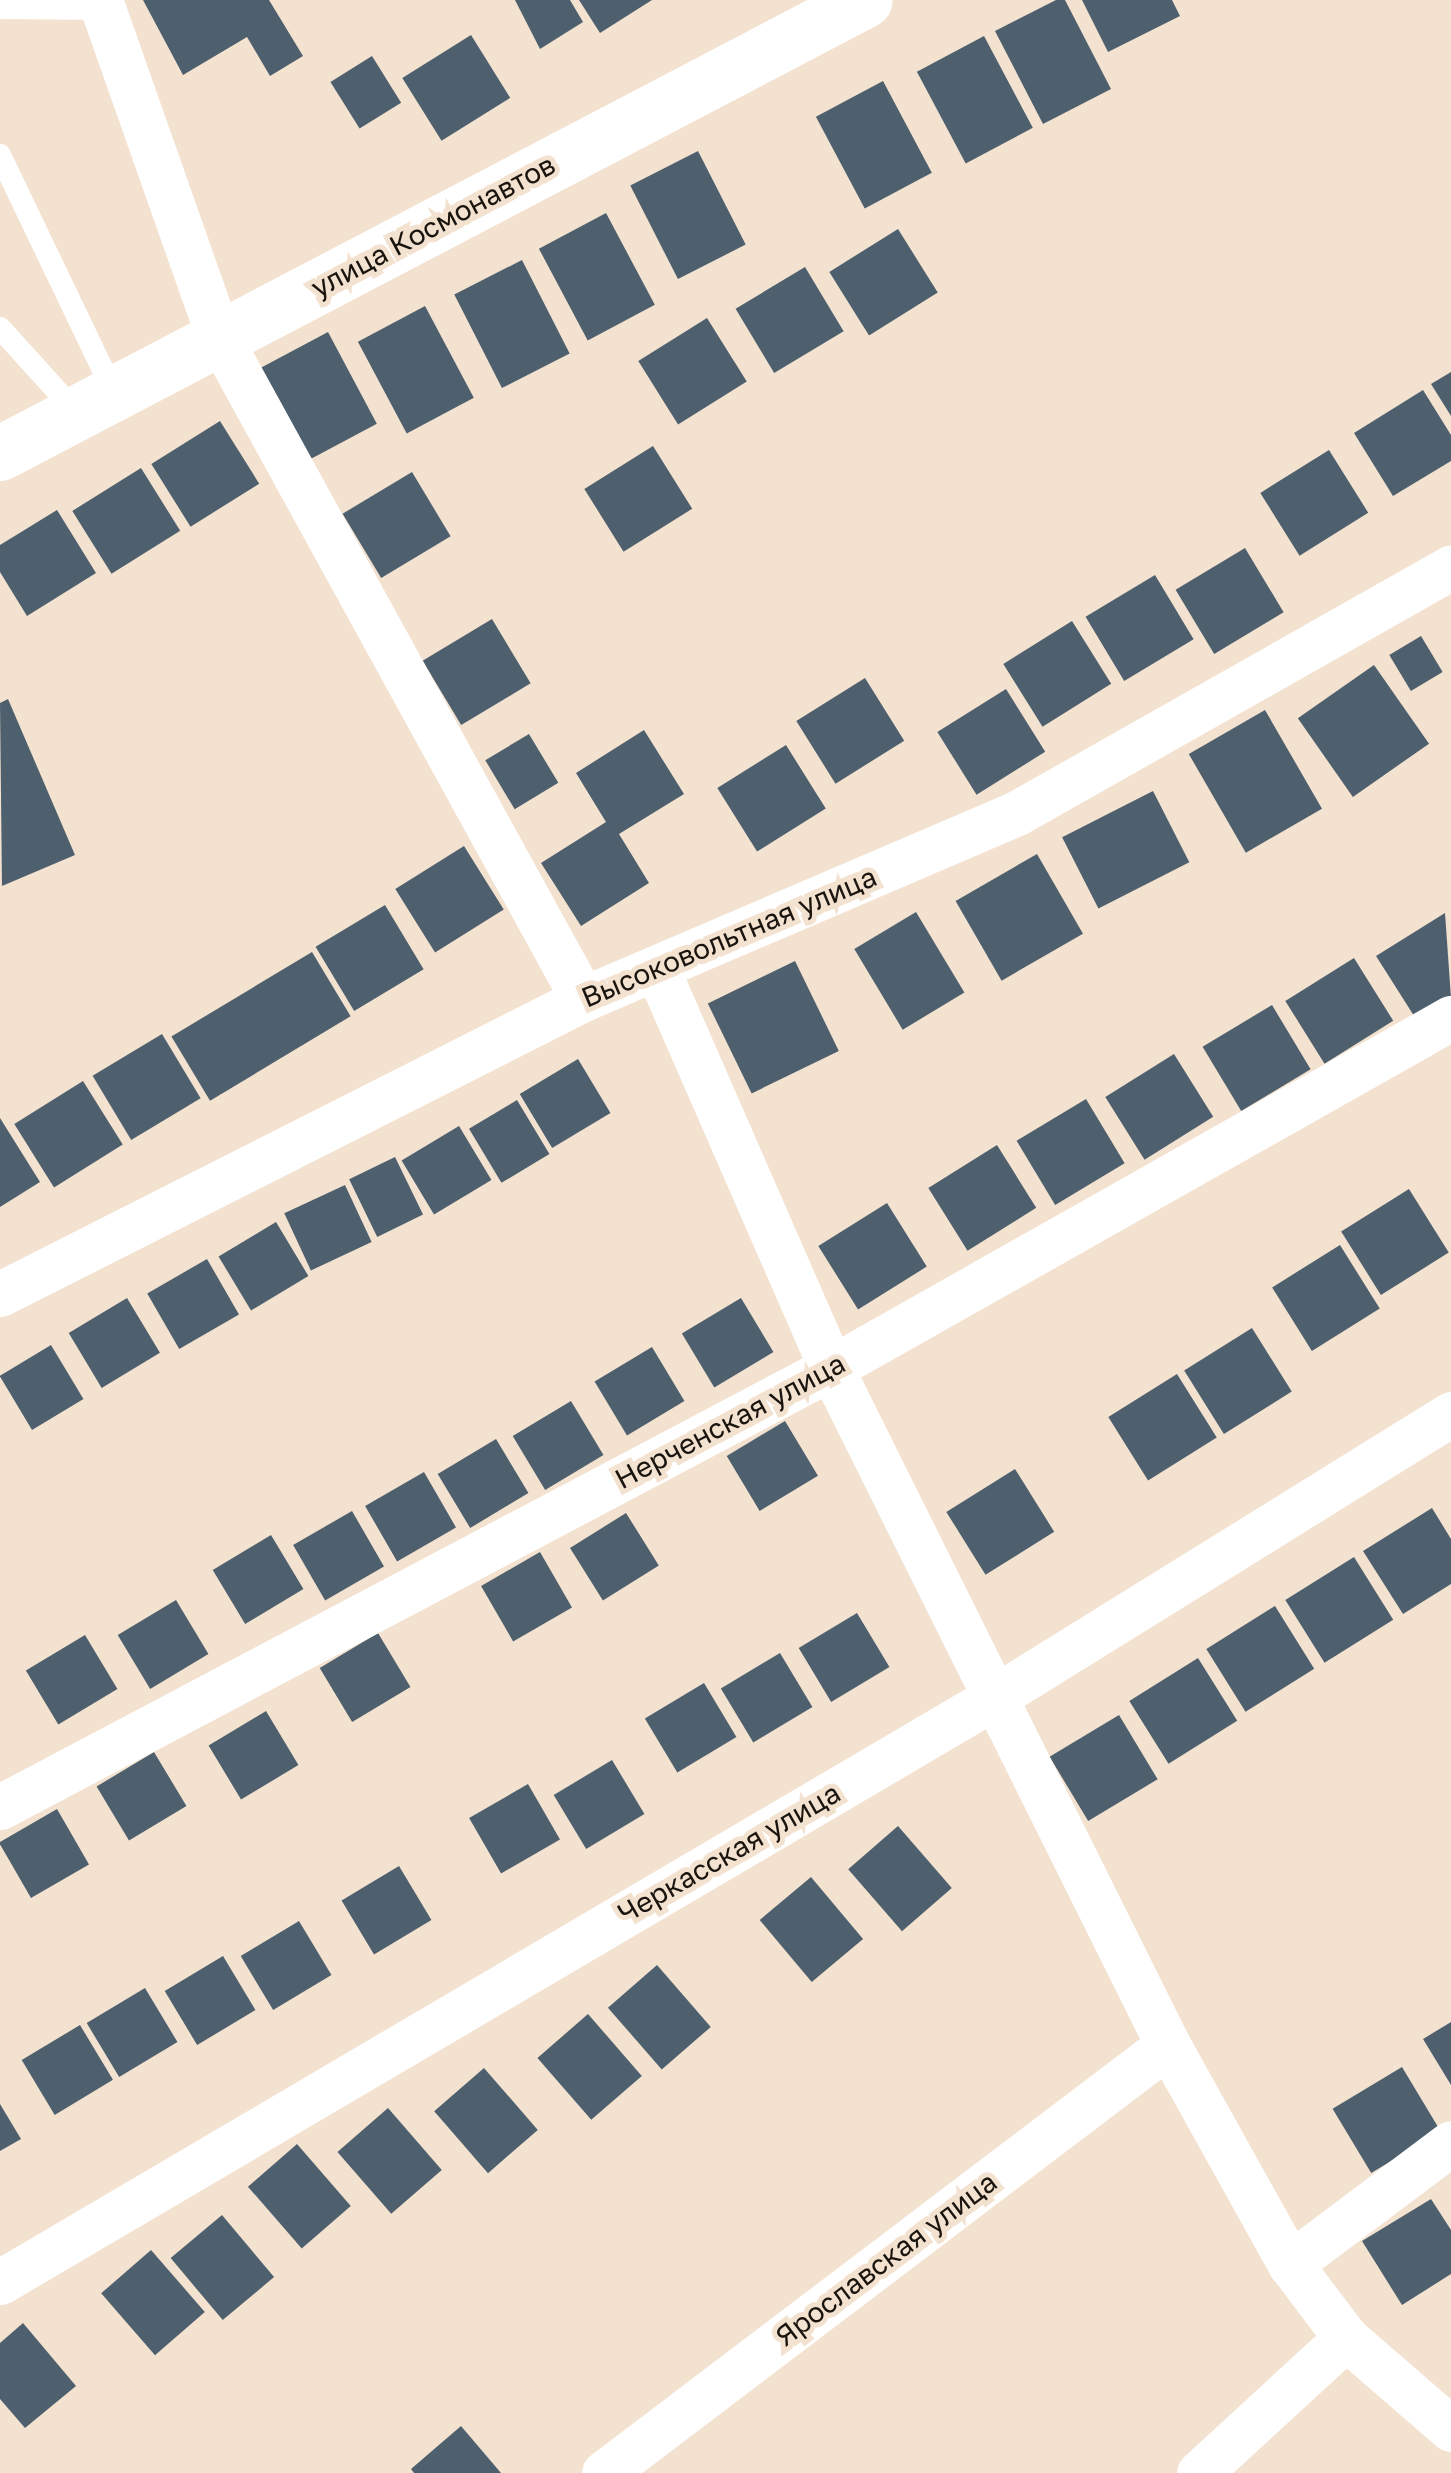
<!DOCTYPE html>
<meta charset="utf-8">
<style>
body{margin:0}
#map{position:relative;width:1451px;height:2473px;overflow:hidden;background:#f4e2d0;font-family:"Golos Text",sans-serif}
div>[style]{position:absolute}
.building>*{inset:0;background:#4e606e;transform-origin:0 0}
.lane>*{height:22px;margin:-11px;padding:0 11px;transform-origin:11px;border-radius:11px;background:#fff}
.street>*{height:45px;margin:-22.5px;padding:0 22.5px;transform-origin:22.5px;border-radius:22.5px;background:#fff}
.secondary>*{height:55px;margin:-27.5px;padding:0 27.5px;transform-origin:27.5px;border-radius:27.5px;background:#fff}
span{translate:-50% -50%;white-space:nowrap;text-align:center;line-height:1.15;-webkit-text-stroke:10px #f4e2d0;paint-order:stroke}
.street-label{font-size:28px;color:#1a140e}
</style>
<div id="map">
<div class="building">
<i style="clip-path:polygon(143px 0,269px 0,303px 56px,270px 76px,247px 37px,183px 75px)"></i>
<i style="clip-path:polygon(515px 0,570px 0,583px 22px,540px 49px)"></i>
<i style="clip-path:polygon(579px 0,652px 0,600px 33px)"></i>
<i style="clip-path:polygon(1056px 0,1065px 0,1111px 89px,1043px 124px,995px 31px)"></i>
<i style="clip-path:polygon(1082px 0,1172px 0,1180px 16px,1108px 52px)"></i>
<i style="left:471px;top:35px;width:74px;height:81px;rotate:58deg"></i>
<i style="left:984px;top:36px;width:104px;height:76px;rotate:62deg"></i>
<i style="left:372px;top:56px;width:55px;height:49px;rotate:58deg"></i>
<i style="left:883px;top:81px;width:104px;height:76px;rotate:62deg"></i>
<i style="left:698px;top:151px;width:105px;height:76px;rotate:63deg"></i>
<i style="left:606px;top:213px;width:104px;height:76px;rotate:62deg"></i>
<i style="left:898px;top:229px;width:75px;height:81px;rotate:58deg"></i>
<i style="left:522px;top:260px;width:105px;height:76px;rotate:63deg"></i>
<i style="left:805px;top:267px;width:75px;height:81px;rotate:59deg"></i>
<i style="left:425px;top:306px;width:104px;height:76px;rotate:62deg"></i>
<i style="left:707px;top:318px;width:75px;height:81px;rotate:58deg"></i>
<i style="left:328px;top:332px;width:104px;height:76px;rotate:62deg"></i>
<i style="clip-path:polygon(1451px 372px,1451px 416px,1431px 384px)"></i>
<i style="clip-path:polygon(1423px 390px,1451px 435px,1451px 461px,1393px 496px,1354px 433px)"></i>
<i style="left:220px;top:421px;width:74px;height:81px;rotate:58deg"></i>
<i style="left:653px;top:446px;width:74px;height:81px;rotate:58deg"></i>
<i style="left:1329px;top:450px;width:74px;height:81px;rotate:58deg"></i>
<i style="left:141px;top:468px;width:74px;height:81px;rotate:58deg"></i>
<i style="left:412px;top:472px;width:75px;height:81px;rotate:59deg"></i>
<i style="clip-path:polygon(57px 510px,96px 573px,27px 616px,0 572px,0 545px)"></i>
<i style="left:1245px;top:548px;width:75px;height:81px;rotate:59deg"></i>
<i style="left:1155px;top:575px;width:75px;height:81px;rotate:59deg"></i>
<i style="left:492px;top:619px;width:75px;height:81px;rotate:59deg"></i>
<i style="left:1072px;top:621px;width:74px;height:81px;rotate:58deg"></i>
<i style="left:1421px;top:636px;width:42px;height:37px;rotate:59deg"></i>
<i style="left:1374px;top:665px;width:96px;height:93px;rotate:55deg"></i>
<i style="left:865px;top:678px;width:74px;height:81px;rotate:58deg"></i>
<i style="left:1006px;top:689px;width:74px;height:81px;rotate:58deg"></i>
<i style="clip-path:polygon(8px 699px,75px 855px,2px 886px,0 703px)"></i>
<i style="left:1265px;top:710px;width:114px;height:88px;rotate:60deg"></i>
<i style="clip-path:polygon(644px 730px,684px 794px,619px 834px,649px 883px,581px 926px,541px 863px,606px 822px,576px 773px)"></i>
<i style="left:529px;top:734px;width:57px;height:51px;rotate:59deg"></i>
<i style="left:786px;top:745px;width:75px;height:81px;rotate:58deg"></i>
<i style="left:1153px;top:791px;width:80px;height:102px;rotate:63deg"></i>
<i style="left:464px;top:846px;width:75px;height:81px;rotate:58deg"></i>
<i style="left:1037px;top:854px;width:92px;height:94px;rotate:60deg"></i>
<i style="left:385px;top:905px;width:75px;height:81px;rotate:59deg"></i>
<i style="left:916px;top:912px;width:94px;height:72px;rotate:59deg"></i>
<i style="clip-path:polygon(1445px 913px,1451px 998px,1416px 1019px,1376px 956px)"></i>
<i style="left:312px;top:952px;width:75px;height:164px;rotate:59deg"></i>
<i style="left:1354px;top:958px;width:74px;height:81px;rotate:58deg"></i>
<i style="left:795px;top:961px;width:100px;height:97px;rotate:64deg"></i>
<i style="left:1272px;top:1005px;width:75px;height:81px;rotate:59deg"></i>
<i style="left:162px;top:1034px;width:75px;height:81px;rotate:59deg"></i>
<i style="left:1174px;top:1054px;width:74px;height:81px;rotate:58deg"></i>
<i style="left:578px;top:1059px;width:63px;height:68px;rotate:59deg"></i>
<i style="left:83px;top:1081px;width:75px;height:81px;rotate:58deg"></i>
<i style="left:1086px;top:1099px;width:75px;height:81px;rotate:59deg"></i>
<i style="left:517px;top:1100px;width:63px;height:56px;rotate:59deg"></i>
<i style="clip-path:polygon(0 1118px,40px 1182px,0 1207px)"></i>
<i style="left:459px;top:1126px;width:63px;height:67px;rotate:59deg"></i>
<i style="left:997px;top:1145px;width:74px;height:81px;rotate:58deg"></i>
<i style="left:395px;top:1157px;width:64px;height:51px;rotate:64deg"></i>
<i style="left:345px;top:1185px;width:63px;height:67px;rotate:65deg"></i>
<i style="left:1409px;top:1189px;width:75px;height:80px;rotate:58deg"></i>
<i style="left:887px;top:1203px;width:75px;height:81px;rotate:58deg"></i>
<i style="left:276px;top:1222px;width:63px;height:67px;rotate:59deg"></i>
<i style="left:1340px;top:1245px;width:75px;height:80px;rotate:58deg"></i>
<i style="left:207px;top:1259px;width:64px;height:69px;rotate:60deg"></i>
<i style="left:127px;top:1298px;width:64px;height:68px;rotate:59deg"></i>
<i style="left:741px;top:1298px;width:63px;height:69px;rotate:59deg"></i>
<i style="left:1252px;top:1328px;width:75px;height:80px;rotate:58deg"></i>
<i style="left:51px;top:1345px;width:63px;height:60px;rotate:59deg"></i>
<i style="left:652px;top:1347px;width:63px;height:67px;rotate:59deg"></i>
<i style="left:1177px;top:1374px;width:75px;height:81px;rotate:58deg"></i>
<i style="left:571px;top:1401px;width:63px;height:68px;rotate:59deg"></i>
<i style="left:785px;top:1421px;width:64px;height:68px;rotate:59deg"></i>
<i style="left:496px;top:1439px;width:63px;height:68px;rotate:59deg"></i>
<i style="left:1015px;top:1469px;width:74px;height:81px;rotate:58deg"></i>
<i style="left:424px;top:1472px;width:64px;height:68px;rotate:60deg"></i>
<i style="clip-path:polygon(1432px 1508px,1451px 1539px,1451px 1584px,1403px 1614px,1363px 1551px)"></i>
<i style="left:352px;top:1511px;width:64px;height:68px;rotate:60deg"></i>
<i style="left:626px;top:1513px;width:62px;height:66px;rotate:58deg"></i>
<i style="left:271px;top:1535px;width:63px;height:68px;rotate:59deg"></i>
<i style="left:540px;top:1552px;width:64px;height:68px;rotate:60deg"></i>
<i style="left:1354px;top:1557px;width:74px;height:81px;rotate:58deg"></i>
<i style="left:176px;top:1600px;width:63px;height:68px;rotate:59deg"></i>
<i style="left:1275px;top:1606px;width:74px;height:81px;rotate:58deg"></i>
<i style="left:857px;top:1613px;width:63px;height:68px;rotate:59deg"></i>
<i style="left:378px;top:1633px;width:63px;height:68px;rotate:59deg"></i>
<i style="left:85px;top:1635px;width:63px;height:69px;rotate:59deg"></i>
<i style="left:780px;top:1653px;width:63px;height:69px;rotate:59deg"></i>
<i style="left:1198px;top:1658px;width:74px;height:81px;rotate:58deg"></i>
<i style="left:704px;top:1683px;width:63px;height:69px;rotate:59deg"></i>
<i style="left:266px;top:1711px;width:63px;height:67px;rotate:59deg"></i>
<i style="left:1119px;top:1715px;width:75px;height:81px;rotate:59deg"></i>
<i style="left:154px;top:1752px;width:63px;height:67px;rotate:59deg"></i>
<i style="left:612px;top:1760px;width:63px;height:68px;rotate:59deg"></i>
<i style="left:528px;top:1784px;width:64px;height:68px;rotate:60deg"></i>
<i style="left:57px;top:1809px;width:64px;height:67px;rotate:60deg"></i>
<i style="left:898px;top:1826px;width:82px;height:66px;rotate:49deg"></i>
<i style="left:399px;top:1866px;width:63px;height:67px;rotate:59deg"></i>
<i style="left:811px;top:1877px;width:81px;height:67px;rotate:50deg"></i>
<i style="left:299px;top:1921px;width:63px;height:68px;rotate:59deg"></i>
<i style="left:223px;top:1956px;width:63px;height:68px;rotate:59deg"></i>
<i style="left:657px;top:1965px;width:82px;height:65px;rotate:49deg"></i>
<i style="left:145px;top:1988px;width:63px;height:68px;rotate:59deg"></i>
<i style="left:588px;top:2014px;width:82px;height:67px;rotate:49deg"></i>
<i style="clip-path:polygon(1451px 2022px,1451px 2085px,1423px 2039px)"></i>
<i style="left:80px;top:2025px;width:64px;height:68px;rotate:59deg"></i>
<i style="left:1402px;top:2067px;width:75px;height:81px;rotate:59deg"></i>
<i style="left:484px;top:2068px;width:82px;height:66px;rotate:49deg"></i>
<i style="clip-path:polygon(0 2104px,21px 2139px,0 2151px)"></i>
<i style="left:388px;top:2108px;width:82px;height:67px;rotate:49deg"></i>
<i style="left:297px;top:2144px;width:82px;height:65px;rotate:49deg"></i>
<i style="clip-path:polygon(1431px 2199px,1451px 2230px,1451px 2274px,1402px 2305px,1362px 2241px)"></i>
<i style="left:222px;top:2215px;width:81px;height:67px;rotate:50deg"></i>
<i style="left:151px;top:2250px;width:82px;height:66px;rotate:49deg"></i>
<i style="clip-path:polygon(23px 2323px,76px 2386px,25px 2428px,0 2399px,0 2343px)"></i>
<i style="clip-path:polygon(461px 2426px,501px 2473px,414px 2473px,411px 2469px)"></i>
</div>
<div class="lane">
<i style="left:0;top:8px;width:103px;rotate:0.6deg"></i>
<i style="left:0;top:155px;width:264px;rotate:64.4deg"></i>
<i style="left:0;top:328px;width:115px;rotate:47.8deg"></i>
</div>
<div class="street">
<i style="left:100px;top:0;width:357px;rotate:70.6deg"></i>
<i style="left:219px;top:337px;width:755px;rotate:61.2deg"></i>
<i style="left:657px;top:969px;width:435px;rotate:66.4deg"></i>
<i style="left:831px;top:1368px;width:756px;rotate:63.54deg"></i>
<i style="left:1168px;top:2045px;width:251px;rotate:60.9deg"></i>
<i style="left:1290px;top:2264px;width:93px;rotate:52.9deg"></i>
<i style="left:1346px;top:2338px;width:139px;rotate:40.9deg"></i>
<i style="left:0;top:1294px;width:653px;rotate:-26.84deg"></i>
<i style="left:583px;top:999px;width:472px;rotate:-23.2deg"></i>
<i style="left:1017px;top:813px;width:499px;rotate:-29.5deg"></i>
<i style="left:0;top:1807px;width:940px;rotate:-27.85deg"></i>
<i style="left:831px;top:1368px;width:712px;rotate:-29.45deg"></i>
<i style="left:1290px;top:2264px;width:201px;rotate:-36.9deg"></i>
<i style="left:0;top:2282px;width:1154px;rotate:-30.45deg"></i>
<i style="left:995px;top:1697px;width:537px;rotate:-31.82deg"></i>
<i style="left:604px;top:2473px;width:708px;rotate:-37.19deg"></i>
<i style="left:1199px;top:2473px;width:200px;rotate:-42.6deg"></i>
</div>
<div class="secondary">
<i style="left:0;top:453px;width:976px;rotate:-27.64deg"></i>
</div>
<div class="street-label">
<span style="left:433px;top:226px;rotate:-28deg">улица Космонавтов</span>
<span style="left:729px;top:937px;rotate:-23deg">Высоковольтная улица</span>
<span style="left:730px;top:1421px;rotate:-28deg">Нерченская улица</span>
<span style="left:729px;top:1853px;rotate:-30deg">Черкасская улица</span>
<span style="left:886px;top:2259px;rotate:-37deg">Ярославская улица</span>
</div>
</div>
